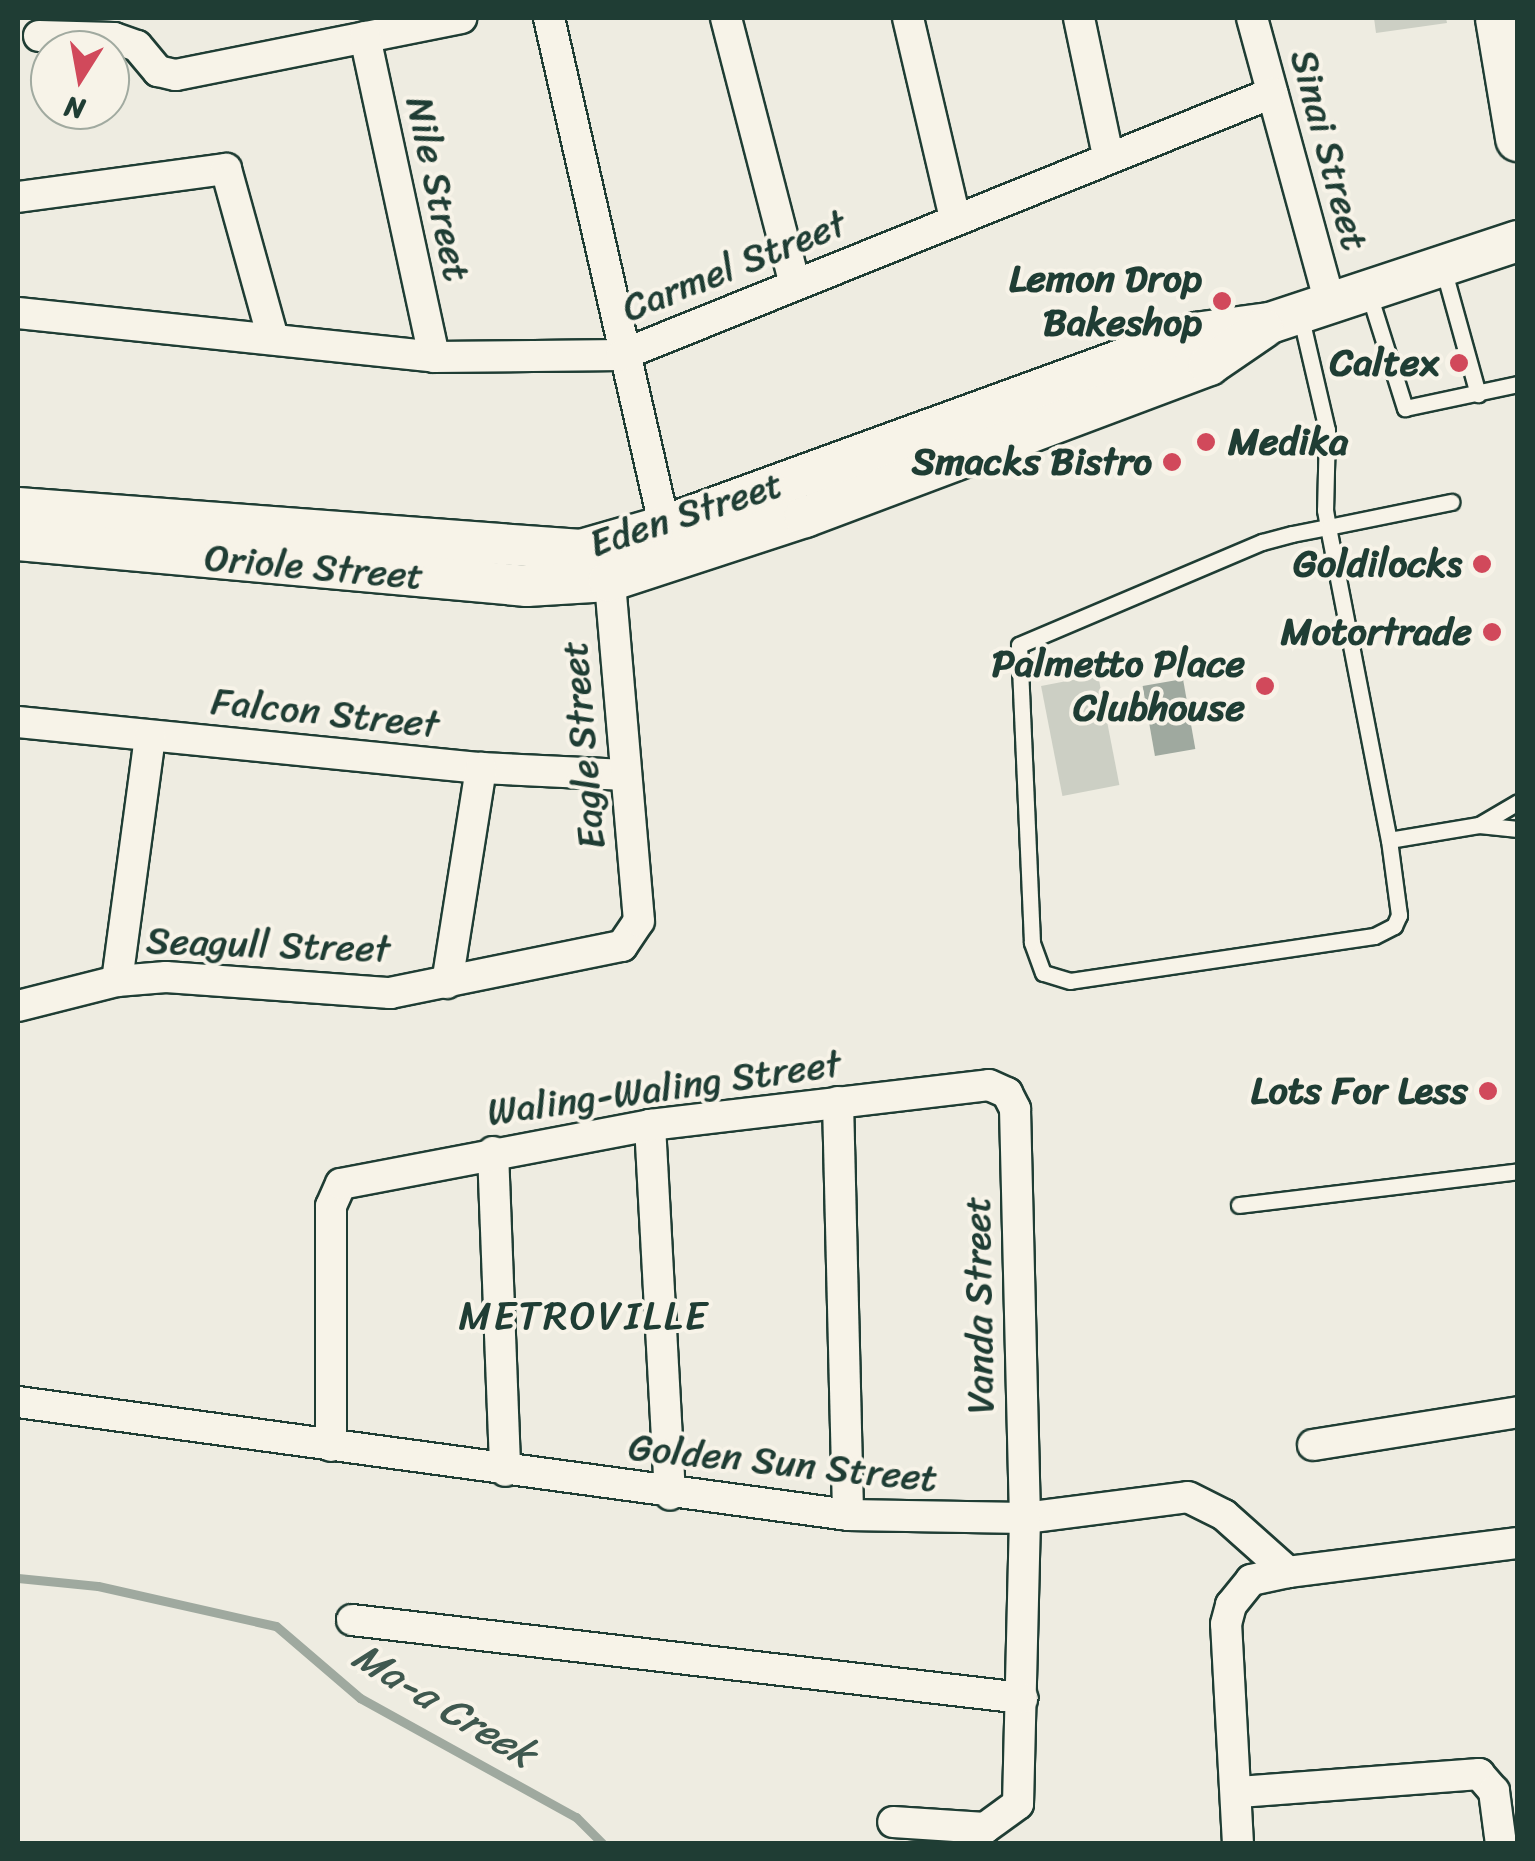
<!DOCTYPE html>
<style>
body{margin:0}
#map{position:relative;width:1535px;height:1861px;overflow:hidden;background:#eeece1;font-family:Sriracha,sans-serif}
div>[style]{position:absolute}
.green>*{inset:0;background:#cccfc4;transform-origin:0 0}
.water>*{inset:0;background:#9fa99f;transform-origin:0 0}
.stream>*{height:9px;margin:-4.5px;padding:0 4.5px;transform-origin:4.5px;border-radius:4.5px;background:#9fa99f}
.roads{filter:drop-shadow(2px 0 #1f3d34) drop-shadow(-2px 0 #1f3d34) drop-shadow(0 2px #1f3d34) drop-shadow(0 -2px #1f3d34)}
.lane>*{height:15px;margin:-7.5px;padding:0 7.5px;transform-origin:7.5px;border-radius:7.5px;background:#f7f3e8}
.street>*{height:30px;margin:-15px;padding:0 15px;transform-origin:15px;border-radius:15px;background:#f7f3e8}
.secondary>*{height:40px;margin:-20px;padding:0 20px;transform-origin:20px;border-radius:20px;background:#f7f3e8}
.primary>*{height:45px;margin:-22.5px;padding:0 22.5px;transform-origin:22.5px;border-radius:22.5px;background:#f7f3e8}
.dots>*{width:28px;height:28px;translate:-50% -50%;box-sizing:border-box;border:5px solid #f7f3e8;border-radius:50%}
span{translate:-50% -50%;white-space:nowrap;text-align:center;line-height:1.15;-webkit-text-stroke:8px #f7f3e8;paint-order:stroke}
.street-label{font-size:38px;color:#1f3d34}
.poi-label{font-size:38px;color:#1f3d34;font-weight:700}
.right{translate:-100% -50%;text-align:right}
.left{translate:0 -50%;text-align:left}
.neighbourhood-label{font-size:40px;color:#1f3d34;letter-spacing:2.5px}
.water-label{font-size:40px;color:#3f584f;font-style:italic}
.frame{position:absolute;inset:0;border:20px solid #1f3d34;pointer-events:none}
.north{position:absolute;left:30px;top:30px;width:100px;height:100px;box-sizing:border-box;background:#f7f3e8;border:2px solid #a1aaa0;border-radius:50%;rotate:191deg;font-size:28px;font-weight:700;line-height:40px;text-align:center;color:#1f3d34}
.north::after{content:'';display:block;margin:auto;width:35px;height:45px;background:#d1495b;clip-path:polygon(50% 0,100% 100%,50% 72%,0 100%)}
</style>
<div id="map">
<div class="green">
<i style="clip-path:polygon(1374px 18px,1446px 18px,1447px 23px,1376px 33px)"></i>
<i style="left:1098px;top:675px;width:112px;height:58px;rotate:79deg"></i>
</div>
<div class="water">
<i style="left:1183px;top:679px;width:71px;height:41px;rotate:80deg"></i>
</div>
<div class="stream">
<i style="left:18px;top:1578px;width:80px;rotate:5.7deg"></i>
<i style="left:98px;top:1586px;width:182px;rotate:12.7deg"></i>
<i style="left:276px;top:1626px;width:111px;rotate:40.6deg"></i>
<i style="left:360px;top:1698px;width:247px;rotate:28.9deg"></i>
<i style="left:576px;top:1817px;width:38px;rotate:45deg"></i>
</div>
<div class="roads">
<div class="lane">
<i style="left:1443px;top:268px;width:131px;rotate:74.5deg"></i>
<i style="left:1368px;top:291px;width:123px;rotate:72.5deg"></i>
<i style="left:1405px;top:408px;width:116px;rotate:-12deg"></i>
<i style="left:1300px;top:314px;width:119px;rotate:76.9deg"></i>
<i style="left:1327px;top:430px;width:80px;rotate:91.4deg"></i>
<i style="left:1325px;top:510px;width:17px;rotate:80deg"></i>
<i style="left:1328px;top:527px;width:319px;rotate:79deg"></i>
<i style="left:1389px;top:840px;width:76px;rotate:82.4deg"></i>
<i style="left:1399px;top:915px;width:12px;rotate:114deg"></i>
<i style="left:1394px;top:926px;width:22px;rotate:153deg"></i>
<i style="left:1374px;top:936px;width:307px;rotate:171.6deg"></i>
<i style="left:1070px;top:981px;width:28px;rotate:-163deg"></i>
<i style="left:1043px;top:973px;width:33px;rotate:-110deg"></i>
<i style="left:1032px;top:942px;width:297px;rotate:-92.5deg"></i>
<i style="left:1019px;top:645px;width:264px;rotate:-23deg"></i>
<i style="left:1262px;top:542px;width:31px;rotate:-15deg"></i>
<i style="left:1292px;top:534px;width:37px;rotate:-11deg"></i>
<i style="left:1328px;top:527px;width:126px;rotate:-11.5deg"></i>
<i style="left:1479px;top:825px;width:45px;rotate:-30.5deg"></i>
<i style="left:1389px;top:840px;width:91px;rotate:-9.5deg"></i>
<i style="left:1479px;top:825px;width:39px;rotate:6deg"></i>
<i style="left:1239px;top:1205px;width:281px;rotate:-6.9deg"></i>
</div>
<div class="street">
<i style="left:549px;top:18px;width:541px;rotate:77.2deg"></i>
<i style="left:726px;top:18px;width:275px;rotate:75.5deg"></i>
<i style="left:908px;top:18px;width:206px;rotate:76.8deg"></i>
<i style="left:1079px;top:18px;width:141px;rotate:78.1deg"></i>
<i style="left:1252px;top:18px;width:295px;rotate:74.7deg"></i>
<i style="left:39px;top:36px;width:75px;rotate:1.5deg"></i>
<i style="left:114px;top:38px;width:24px;rotate:19deg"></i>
<i style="left:137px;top:46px;width:33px;rotate:50deg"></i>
<i style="left:158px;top:71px;width:18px;rotate:13deg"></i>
<i style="left:176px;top:75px;width:291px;rotate:-11.3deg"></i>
<i style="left:365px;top:37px;width:327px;rotate:77.8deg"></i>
<i style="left:18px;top:197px;width:210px;rotate:-7.7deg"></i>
<i style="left:226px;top:169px;width:175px;rotate:74.5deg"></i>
<i style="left:18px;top:313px;width:418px;rotate:6deg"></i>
<i style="left:434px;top:357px;width:188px;rotate:-0.6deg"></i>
<i style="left:622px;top:355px;width:701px;rotate:-21.95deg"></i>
<i style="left:18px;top:722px;width:465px;rotate:5.7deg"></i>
<i style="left:481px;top:768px;width:145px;rotate:2.8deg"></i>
<i style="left:117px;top:981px;width:247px;rotate:-82.3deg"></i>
<i style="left:447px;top:983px;width:218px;rotate:-81deg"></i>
<i style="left:18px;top:1006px;width:102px;rotate:-14.2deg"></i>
<i style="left:117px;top:981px;width:49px;rotate:-4.7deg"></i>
<i style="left:166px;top:977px;width:225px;rotate:4.1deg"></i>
<i style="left:390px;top:993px;width:237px;rotate:-11.5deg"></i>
<i style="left:622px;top:946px;width:30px;rotate:-56deg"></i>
<i style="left:639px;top:921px;width:363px;rotate:-94.9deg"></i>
<i style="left:838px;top:1102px;width:413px;rotate:88.6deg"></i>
<i style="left:650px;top:1125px;width:370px;rotate:86.9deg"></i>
<i style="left:493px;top:1152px;width:319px;rotate:87.8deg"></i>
<i style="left:18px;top:1402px;width:838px;rotate:7.75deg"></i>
<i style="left:848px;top:1515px;width:177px;rotate:1deg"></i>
<i style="left:1025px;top:1518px;width:164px;rotate:-7.3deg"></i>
<i style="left:1188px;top:1497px;width:40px;rotate:26.6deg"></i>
<i style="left:1224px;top:1515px;width:86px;rotate:41.7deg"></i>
<i style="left:1288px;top:1572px;width:232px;rotate:-7.2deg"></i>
<i style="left:1313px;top:1445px;width:208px;rotate:-9.1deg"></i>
<i style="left:331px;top:1446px;width:240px;rotate:-90deg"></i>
<i style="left:331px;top:1206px;width:24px;rotate:-66deg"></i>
<i style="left:341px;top:1184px;width:315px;rotate:-10.8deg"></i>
<i style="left:650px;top:1125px;width:341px;rotate:-6.7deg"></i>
<i style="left:989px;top:1085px;width:20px;rotate:24deg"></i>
<i style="left:1007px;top:1093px;width:18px;rotate:63deg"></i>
<i style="left:1015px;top:1109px;width:409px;rotate:88.6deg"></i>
<i style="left:1025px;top:1518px;width:286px;rotate:91.4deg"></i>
<i style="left:1018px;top:1804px;width:41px;rotate:144deg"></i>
<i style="left:985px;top:1828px;width:92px;rotate:-176.3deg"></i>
<i style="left:352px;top:1620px;width:675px;rotate:6.64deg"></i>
<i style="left:1239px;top:1792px;width:241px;rotate:-4.3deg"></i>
<i style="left:1479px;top:1774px;width:23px;rotate:49deg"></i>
<i style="left:1494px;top:1791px;width:53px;rotate:82.5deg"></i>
<i style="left:1238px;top:1844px;width:220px;rotate:-93.1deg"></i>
<i style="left:1226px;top:1624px;width:20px;rotate:-75deg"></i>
<i style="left:1231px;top:1605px;width:32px;rotate:-51deg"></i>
<i style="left:1251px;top:1580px;width:38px;rotate:-12deg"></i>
</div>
<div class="secondary">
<i style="left:18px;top:508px;width:565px;rotate:4.27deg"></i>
<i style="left:581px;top:550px;width:86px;rotate:-16.1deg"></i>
<i style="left:664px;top:526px;width:565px;rotate:-19.97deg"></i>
<i style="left:1195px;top:333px;width:76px;rotate:-7.6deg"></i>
<i style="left:1270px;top:323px;width:261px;rotate:-18.3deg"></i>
<i style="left:18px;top:540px;width:511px;rotate:5.16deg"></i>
<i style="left:527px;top:586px;width:82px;rotate:-3.5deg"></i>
<i style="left:609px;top:581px;width:206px;rotate:-18.1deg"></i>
<i style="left:805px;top:517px;width:432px;rotate:-20.6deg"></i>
<i style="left:1209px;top:365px;width:65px;rotate:-34.4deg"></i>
</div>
<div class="primary">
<i style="left:1498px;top:18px;width:122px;rotate:80.5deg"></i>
</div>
</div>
<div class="dots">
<i style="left:1222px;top:301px;background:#d1495b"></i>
<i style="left:1459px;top:363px;background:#d1495b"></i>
<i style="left:1206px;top:442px;background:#d1495b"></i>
<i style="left:1172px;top:462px;background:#d1495b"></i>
<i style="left:1482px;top:564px;background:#d1495b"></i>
<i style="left:1492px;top:632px;background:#d1495b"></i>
<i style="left:1265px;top:686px;background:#d1495b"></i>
<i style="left:1488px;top:1091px;background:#d1495b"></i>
</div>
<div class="street-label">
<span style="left:1329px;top:150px;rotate:75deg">Sinai Street</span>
<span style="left:438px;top:189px;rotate:78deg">Nile Street</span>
<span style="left:734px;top:266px;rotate:-22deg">Carmel Street</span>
<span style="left:686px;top:514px;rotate:-18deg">Eden Street</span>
<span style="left:314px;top:567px;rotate:5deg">Oriole Street</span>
<span style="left:325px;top:713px;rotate:6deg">Falcon Street</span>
<span style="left:583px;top:745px;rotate:-95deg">Eagle Street</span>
<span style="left:268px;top:945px;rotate:2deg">Seagull Street</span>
<span style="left:664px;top:1088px;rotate:-8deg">Waling-Waling Street</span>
<span style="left:979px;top:1305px;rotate:-91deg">Vanda Street</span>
<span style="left:783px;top:1463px;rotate:6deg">Golden Sun Street</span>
</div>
<div class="poi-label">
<span class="right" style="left:1202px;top:301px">Lemon Drop<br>Bakeshop</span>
<span class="right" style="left:1439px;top:363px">Caltex</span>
<span class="left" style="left:1228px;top:442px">Medika</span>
<span class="right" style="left:1152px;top:462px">Smacks Bistro</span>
<span class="right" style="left:1462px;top:564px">Goldilocks</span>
<span class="right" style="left:1472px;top:632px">Motortrade</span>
<span class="right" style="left:1245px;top:686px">Palmetto Place<br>Clubhouse</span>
<span class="right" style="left:1468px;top:1091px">Lots For Less</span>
</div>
<div class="neighbourhood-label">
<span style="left:584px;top:1316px">METROVILLE</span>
</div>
<div class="water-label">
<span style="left:444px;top:1705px;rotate:31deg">Ma-a Creek</span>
</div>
<div class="frame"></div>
<div class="north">N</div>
</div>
